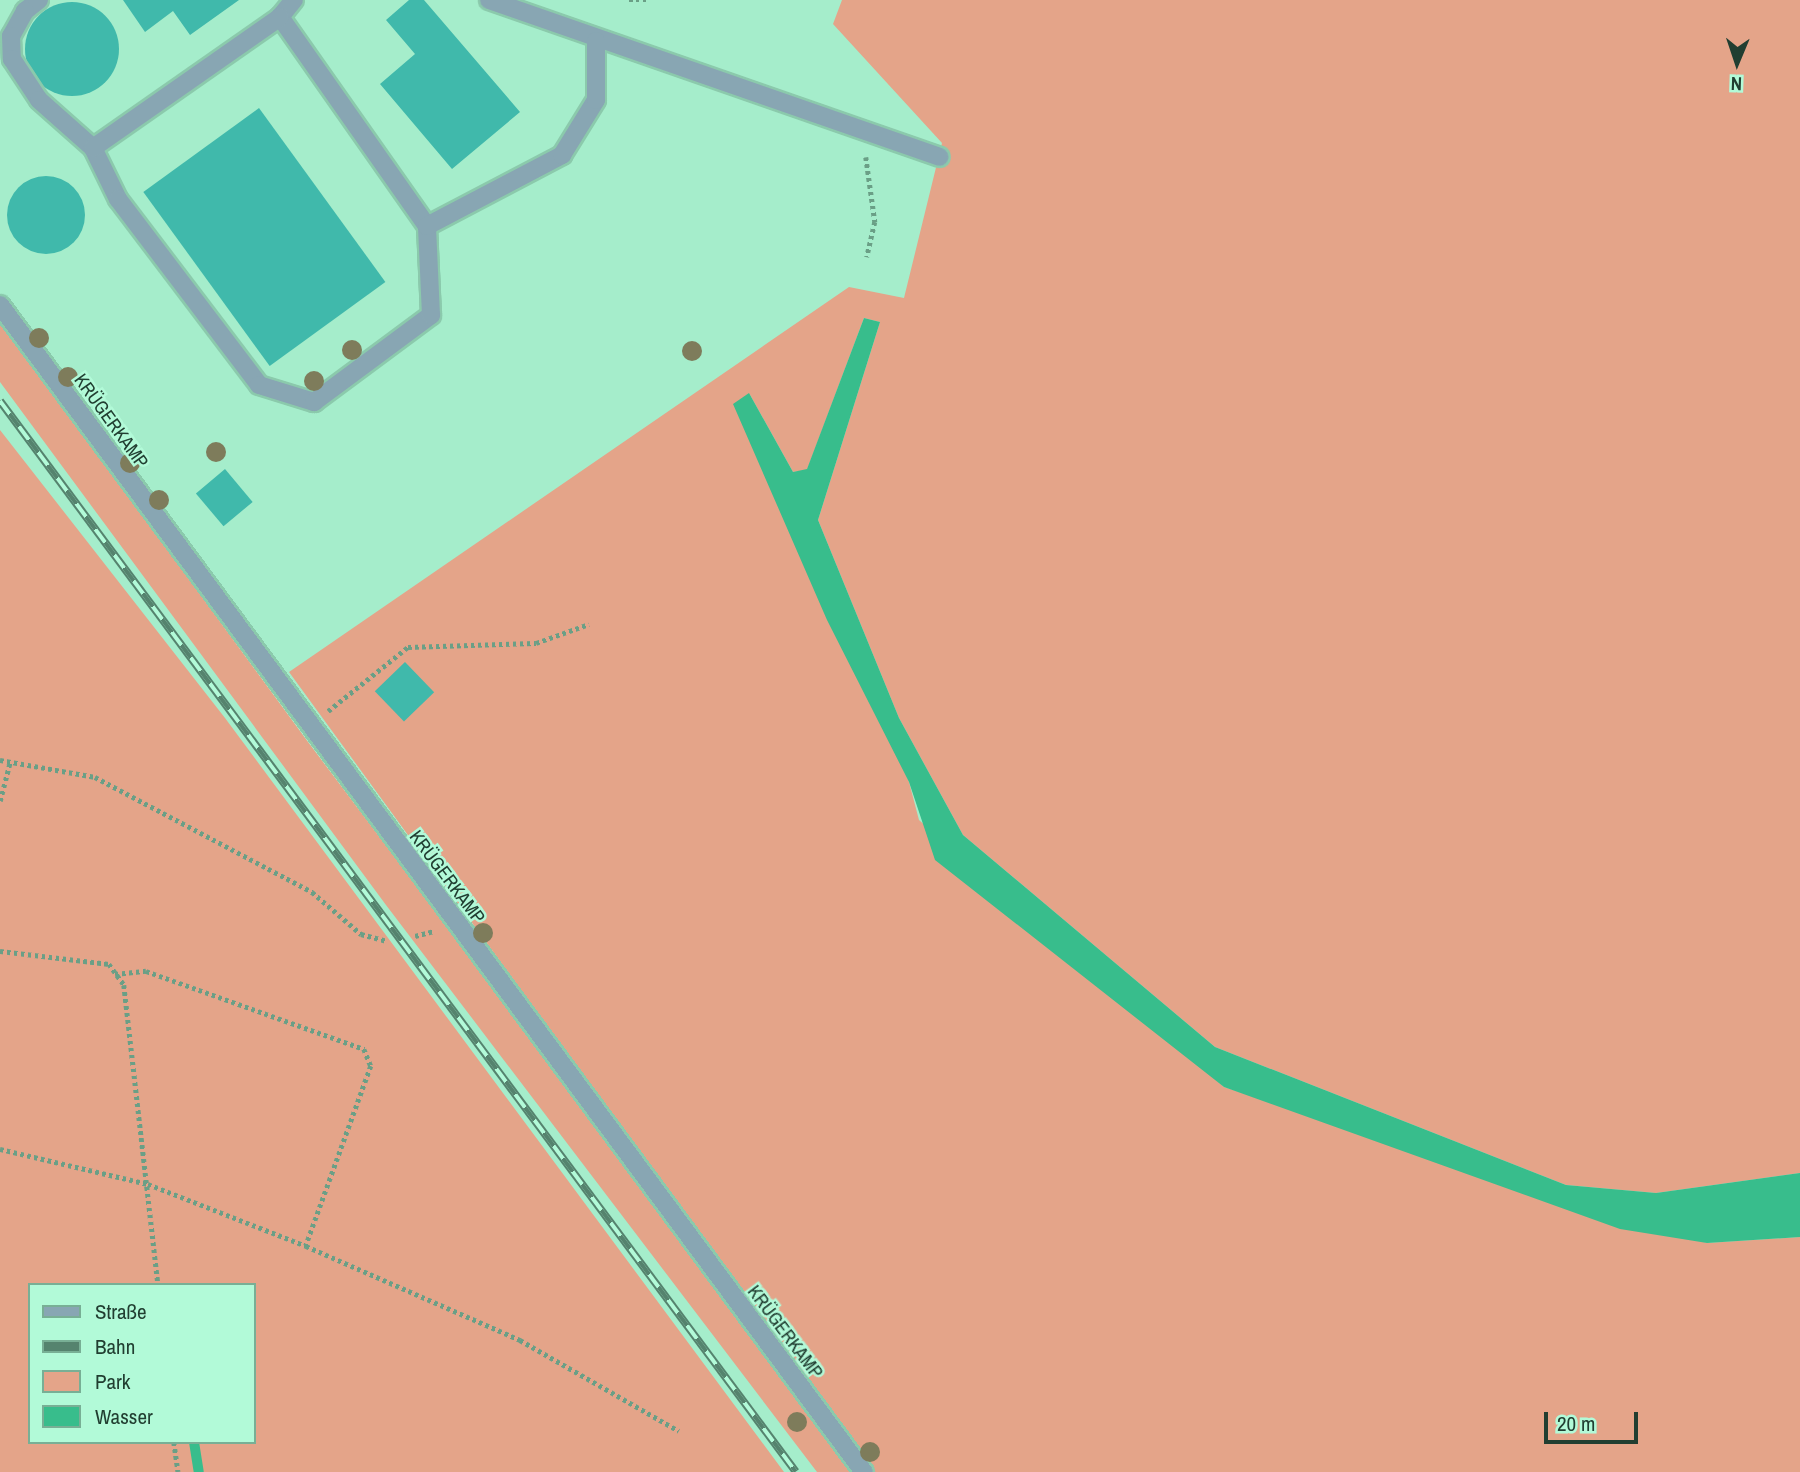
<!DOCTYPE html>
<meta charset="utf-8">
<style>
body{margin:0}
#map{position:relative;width:1800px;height:1472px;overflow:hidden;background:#a5edcb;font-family:"Archivo Narrow",sans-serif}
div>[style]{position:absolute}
.green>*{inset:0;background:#e4a489}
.water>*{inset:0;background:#38bd8c}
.stream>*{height:10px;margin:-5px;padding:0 5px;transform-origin:5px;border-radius:5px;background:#38bd8c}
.building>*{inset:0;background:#40b9ab;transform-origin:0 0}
.round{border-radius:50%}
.path>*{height:4.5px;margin-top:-2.25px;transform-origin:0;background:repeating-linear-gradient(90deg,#6a9f86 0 3.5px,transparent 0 7px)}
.roads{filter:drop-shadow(2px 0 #8bcaac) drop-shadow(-2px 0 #8bcaac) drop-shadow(0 2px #8bcaac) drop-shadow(0 -2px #8bcaac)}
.minor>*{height:18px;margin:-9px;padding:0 9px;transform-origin:9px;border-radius:9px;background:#88a6b3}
.rail>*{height:8px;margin-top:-4px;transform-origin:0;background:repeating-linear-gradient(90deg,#b2fad8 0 16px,#55836e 0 32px);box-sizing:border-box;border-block:2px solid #55836e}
.trees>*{width:20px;height:20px;margin:-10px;border-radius:50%;background:#7e7c5b}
span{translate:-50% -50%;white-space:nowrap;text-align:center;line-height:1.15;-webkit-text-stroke:5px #b2fad8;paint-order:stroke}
.street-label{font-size:19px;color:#213e31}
.legend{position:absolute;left:28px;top:1283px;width:228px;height:161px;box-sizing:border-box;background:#b2fad8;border:2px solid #78af95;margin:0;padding:9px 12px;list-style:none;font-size:21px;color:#213e31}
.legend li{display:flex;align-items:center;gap:14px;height:35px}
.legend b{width:35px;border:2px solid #78af95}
.north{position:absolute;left:1702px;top:28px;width:70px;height:70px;-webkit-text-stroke:5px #b2fad8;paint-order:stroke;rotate:182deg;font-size:19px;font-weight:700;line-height:28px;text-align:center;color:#213e31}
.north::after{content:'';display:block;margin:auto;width:24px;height:32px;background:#213e31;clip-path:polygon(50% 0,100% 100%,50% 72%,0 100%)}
.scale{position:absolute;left:1544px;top:1412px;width:94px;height:32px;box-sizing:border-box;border:4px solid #213e31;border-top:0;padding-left:9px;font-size:21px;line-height:24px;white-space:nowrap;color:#213e31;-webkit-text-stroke:5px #b2fad8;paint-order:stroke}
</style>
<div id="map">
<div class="green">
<i style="clip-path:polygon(842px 0,1800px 0,1800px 1173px,1656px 1193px,1566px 1185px,1215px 1047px,963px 835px,899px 718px,818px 520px,880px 322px,864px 318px,807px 470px,793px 472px,749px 393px,909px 782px,919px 820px,1224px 1087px,1707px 1243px,1800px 1237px,1800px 1472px,873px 1472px,289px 672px,849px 287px,904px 298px,942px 143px,833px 24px)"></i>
<i style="clip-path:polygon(0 321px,308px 742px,857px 1472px,817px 1472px,386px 905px,0 382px)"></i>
<i style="clip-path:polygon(evenodd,0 430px,225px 718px,784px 1472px,0 1472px,0 430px,30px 1285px,254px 1285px,254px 1442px,30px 1442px,30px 1285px)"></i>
</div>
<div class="water">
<i style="clip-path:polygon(864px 318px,880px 322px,818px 520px,899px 718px,963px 835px,1215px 1047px,1566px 1185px,1656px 1193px,1800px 1173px,1800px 1237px,1707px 1243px,1620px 1229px,1224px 1087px,935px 860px,909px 782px,827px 620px,733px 404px,749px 393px,793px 472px,807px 469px)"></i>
</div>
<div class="stream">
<i style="left:194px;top:1442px;width:30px;rotate:81deg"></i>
</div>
<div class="building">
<i style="clip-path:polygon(123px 0,239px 0,190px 35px,173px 11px,145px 32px)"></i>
<i style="clip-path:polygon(409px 0,424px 0,520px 112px,452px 169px,380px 84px,415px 54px,386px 20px)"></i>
<i class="round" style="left:25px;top:2px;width:94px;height:94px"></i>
<i style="left:259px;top:108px;width:215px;height:143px;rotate:54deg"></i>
<i class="round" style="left:7px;top:176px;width:78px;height:78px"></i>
<i style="left:225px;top:469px;width:43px;height:38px;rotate:50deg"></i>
<i style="left:405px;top:662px;width:42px;height:42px;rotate:46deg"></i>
</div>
<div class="path">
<i style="left:629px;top:0;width:17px"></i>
<i style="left:866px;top:157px;width:66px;rotate:82.1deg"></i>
<i style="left:875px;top:222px;width:36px;rotate:103deg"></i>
<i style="left:328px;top:711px;width:102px;rotate:-38.7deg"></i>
<i style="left:408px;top:647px;width:128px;rotate:-1.8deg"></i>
<i style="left:536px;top:643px;width:56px;rotate:-19.7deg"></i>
<i style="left:0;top:760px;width:97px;rotate:10.1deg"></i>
<i style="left:95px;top:777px;width:246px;rotate:27.9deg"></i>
<i style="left:312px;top:892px;width:65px;rotate:40.6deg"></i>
<i style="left:361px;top:934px;width:27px;rotate:15deg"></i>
<i style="left:0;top:801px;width:40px;rotate:-75.6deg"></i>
<i style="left:415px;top:936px;width:20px;rotate:-15deg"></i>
<i style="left:0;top:951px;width:110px;rotate:6.8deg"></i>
<i style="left:109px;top:964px;width:26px;rotate:54deg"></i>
<i style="left:124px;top:985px;width:302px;rotate:83.5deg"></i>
<i style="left:115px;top:974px;width:31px;rotate:-6deg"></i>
<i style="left:146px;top:971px;width:232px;rotate:19.7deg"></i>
<i style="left:364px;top:1049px;width:18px;rotate:68deg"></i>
<i style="left:371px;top:1066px;width:191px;rotate:109.9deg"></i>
<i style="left:0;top:1149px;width:152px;rotate:13.3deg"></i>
<i style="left:148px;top:1184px;width:170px;rotate:21.4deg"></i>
<i style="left:306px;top:1246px;width:234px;rotate:23.7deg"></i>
<i style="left:520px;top:1340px;width:183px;rotate:29.8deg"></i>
<i style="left:174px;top:1442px;width:30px;rotate:82deg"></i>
</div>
<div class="roads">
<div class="minor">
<i style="left:39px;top:0;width:18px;rotate:142deg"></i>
<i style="left:25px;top:11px;width:29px;rotate:119deg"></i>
<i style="left:11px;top:36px;width:23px;rotate:88deg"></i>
<i style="left:12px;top:59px;width:49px;rotate:56.6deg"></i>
<i style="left:39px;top:100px;width:72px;rotate:41.6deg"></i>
<i style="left:93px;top:148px;width:57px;rotate:63.9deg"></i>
<i style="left:118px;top:199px;width:233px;rotate:52.8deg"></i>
<i style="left:259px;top:385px;width:58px;rotate:17.2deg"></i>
<i style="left:314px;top:402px;width:146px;rotate:-36.6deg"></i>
<i style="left:431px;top:315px;width:89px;rotate:-92.6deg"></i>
<i style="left:427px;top:226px;width:256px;rotate:-125.1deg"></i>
<i style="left:280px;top:17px;width:22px;rotate:-51deg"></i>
<i style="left:489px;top:0;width:477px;rotate:19.2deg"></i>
<i style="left:93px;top:148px;width:228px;rotate:-35deg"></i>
<i style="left:427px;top:226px;width:153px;rotate:-27.7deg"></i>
<i style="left:562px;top:155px;width:65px;rotate:-58.3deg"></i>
<i style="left:596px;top:100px;width:59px;rotate:-90deg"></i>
<i style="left:0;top:305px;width:1452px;rotate:53.49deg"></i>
</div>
</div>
<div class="rail">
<i style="left:0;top:401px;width:1334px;rotate:53.38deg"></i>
</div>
<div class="trees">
<i style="left:39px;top:338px"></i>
<i style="left:352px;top:350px"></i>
<i style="left:692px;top:351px"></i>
<i style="left:68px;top:377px"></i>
<i style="left:314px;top:381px"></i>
<i style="left:216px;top:452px"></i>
<i style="left:130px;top:463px"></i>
<i style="left:159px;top:500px"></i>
<i style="left:483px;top:933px"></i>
<i style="left:797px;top:1422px"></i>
<i style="left:870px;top:1452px"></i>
</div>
<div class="street-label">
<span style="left:111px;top:421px;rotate:54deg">KRÜGERKAMP</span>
<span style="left:447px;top:877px;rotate:53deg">KRÜGERKAMP</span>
<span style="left:785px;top:1332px;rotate:53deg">KRÜGERKAMP</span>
</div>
<ul class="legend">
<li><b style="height:9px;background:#88a6b3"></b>Straße</li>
<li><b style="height:9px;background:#55836e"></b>Bahn</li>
<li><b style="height:19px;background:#e4a489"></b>Park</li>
<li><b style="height:19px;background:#38bd8c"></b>Wasser</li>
</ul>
<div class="north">N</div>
<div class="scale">20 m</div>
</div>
